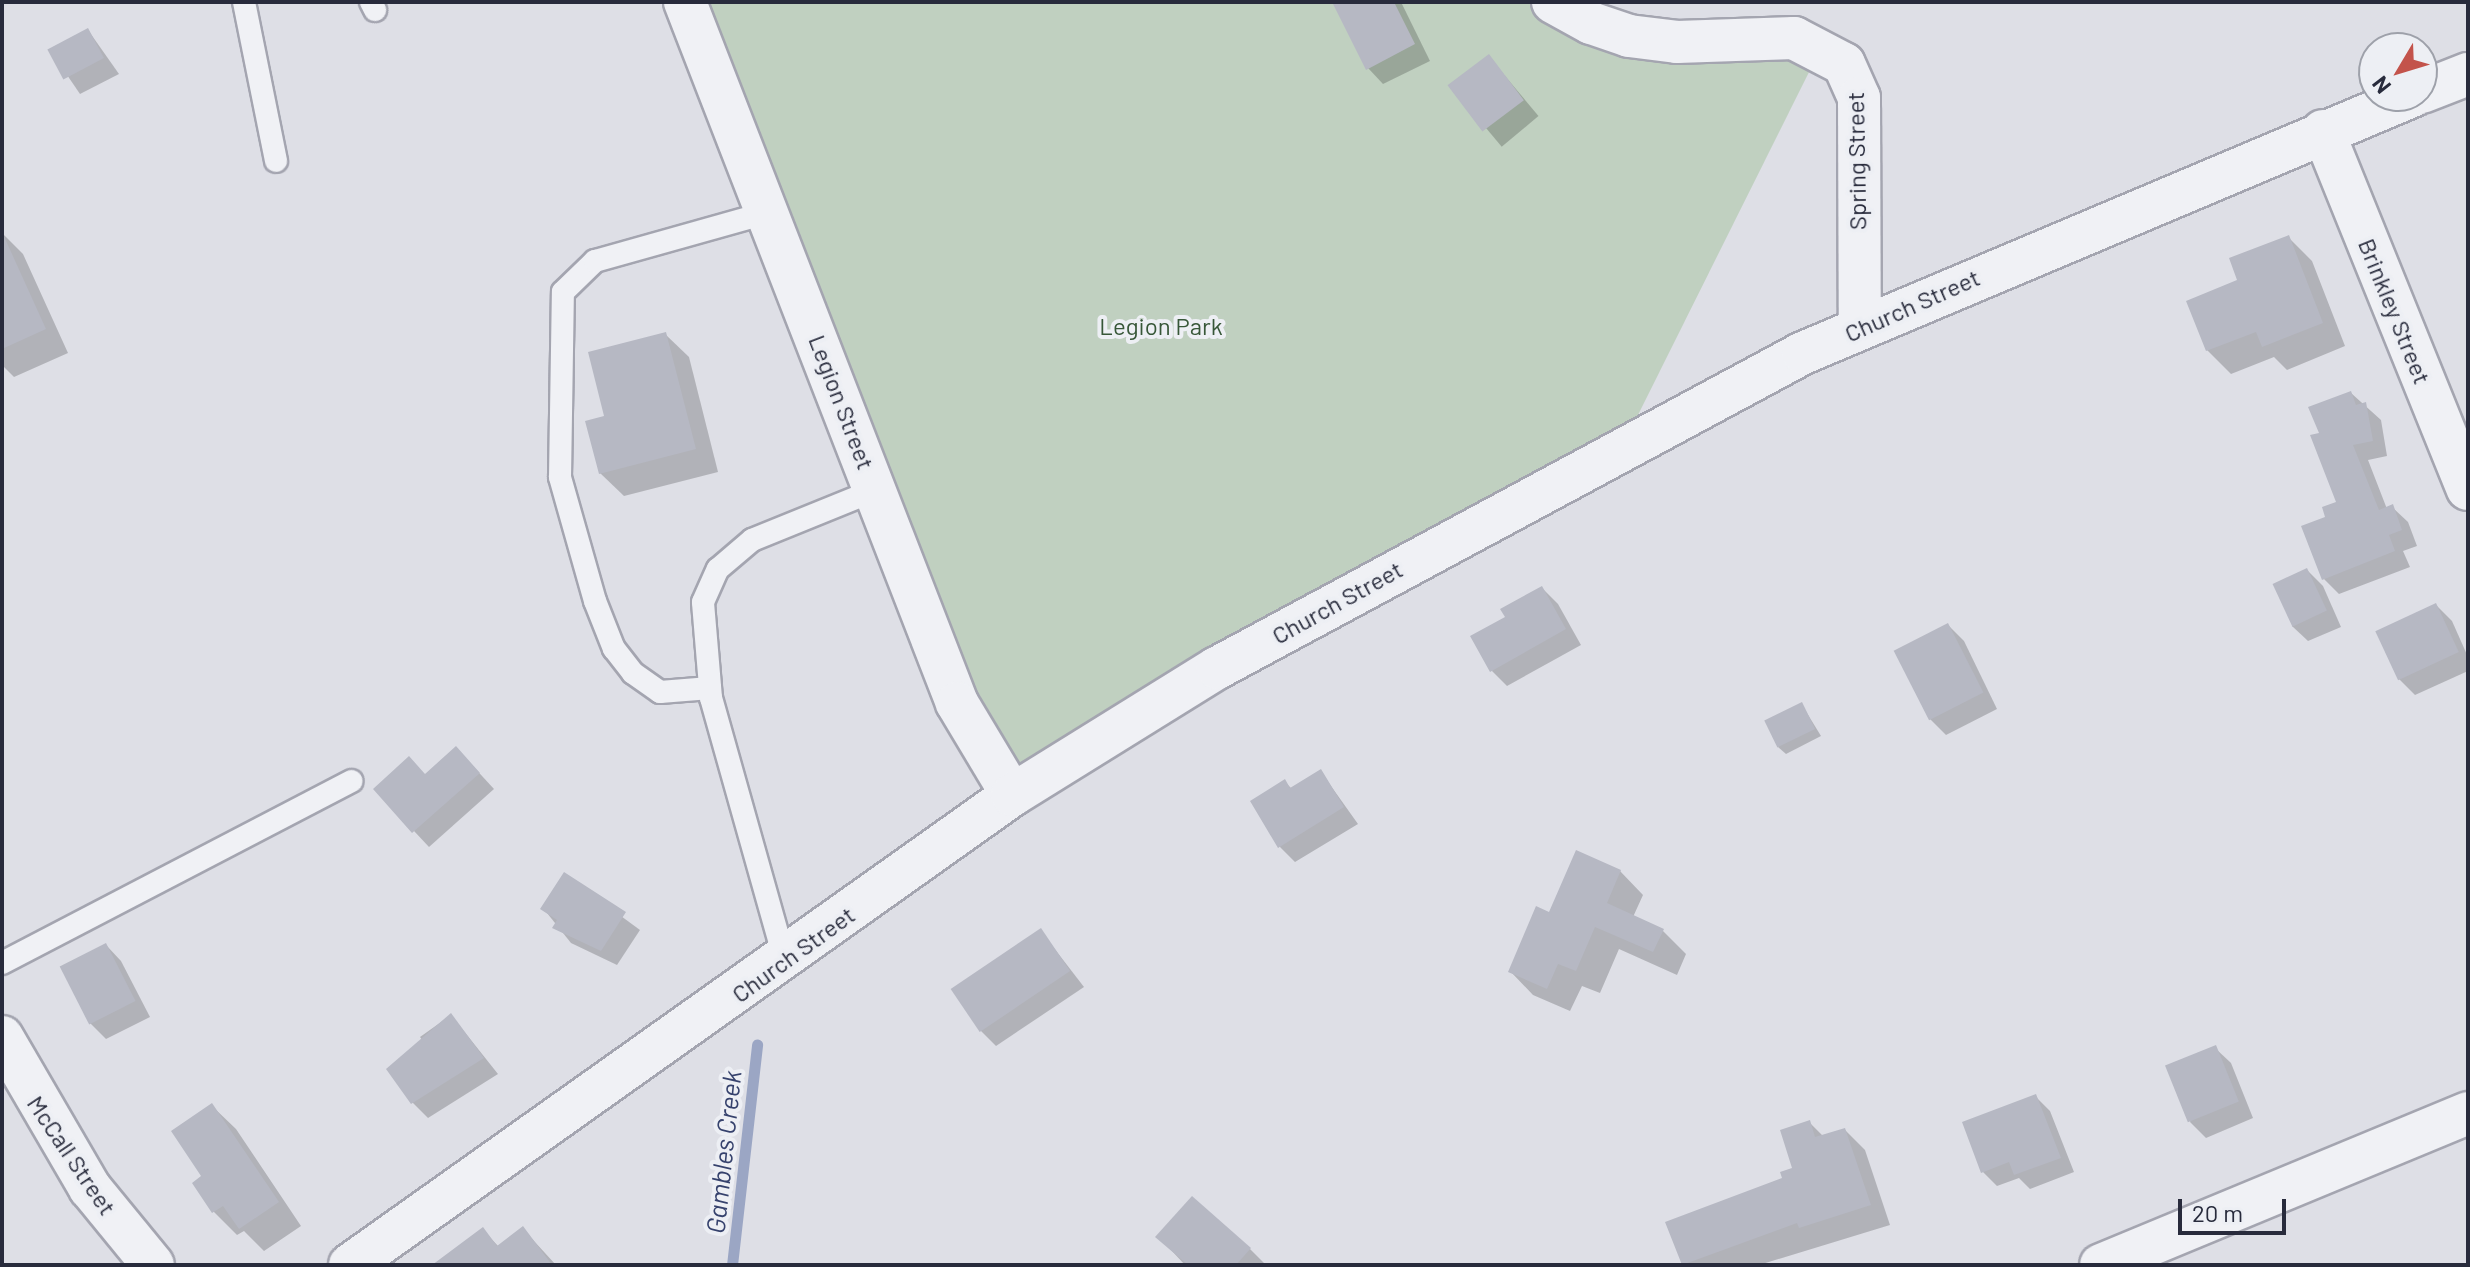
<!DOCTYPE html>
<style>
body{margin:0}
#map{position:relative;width:2470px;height:1267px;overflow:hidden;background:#dedfe6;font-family:Barlow,sans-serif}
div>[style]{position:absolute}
.green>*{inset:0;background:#c0d0c0}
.shadow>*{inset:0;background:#0003;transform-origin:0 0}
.stream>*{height:11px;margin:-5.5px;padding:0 5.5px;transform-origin:5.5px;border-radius:5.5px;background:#9ba6c4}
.building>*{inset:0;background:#b6b8c3;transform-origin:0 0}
.roads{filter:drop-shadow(2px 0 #a4a5b0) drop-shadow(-2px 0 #a4a5b0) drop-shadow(0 2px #a4a5b0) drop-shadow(0 -2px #a4a5b0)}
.lane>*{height:22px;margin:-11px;padding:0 11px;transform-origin:11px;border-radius:11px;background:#f0f1f5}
.street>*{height:42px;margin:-21px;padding:0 21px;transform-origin:21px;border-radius:21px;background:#f0f1f5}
span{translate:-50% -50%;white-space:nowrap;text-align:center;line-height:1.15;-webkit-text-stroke:8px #edeff4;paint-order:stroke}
.street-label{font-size:24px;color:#282b3c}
.park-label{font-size:24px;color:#375738}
.water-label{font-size:26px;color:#36426d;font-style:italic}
.frame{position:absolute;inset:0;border:4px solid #282b3c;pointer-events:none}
.north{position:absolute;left:2358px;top:32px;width:80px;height:80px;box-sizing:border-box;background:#edeff4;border:2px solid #9ea1aa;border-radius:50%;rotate:232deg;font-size:22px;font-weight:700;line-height:32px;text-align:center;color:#282b3c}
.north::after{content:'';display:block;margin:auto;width:28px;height:36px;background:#c3534b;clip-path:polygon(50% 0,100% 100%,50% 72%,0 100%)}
.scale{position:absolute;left:2178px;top:1199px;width:108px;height:36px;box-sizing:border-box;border:4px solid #282b3c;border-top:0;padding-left:10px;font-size:24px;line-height:28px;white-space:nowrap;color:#282b3c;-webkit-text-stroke:6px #edeff4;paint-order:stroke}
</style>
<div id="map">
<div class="green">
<i style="clip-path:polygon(686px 2px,1548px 2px,1820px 50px,1625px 441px,1012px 794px)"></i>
</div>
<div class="shadow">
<i style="clip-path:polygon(1338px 2px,1401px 2px,1430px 61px,1383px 84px,1368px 68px)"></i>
<i style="clip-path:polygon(88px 30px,119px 74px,80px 94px,50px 50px)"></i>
<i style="left:1489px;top:57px;width:77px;height:48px;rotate:50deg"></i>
<i style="clip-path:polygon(2px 233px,23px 254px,68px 353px,14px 377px,2px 365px)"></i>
<i style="clip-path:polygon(2288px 237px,2312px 261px,2345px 346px,2287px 370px,2274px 357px,2231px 374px,2207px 350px,2239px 282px)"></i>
<i style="clip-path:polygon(665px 334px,689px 357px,718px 472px,624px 496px,600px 473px,607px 417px)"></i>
<i style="clip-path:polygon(2351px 393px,2381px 420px,2387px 456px,2368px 460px,2387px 509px,2392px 507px,2408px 522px,2417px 546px,2403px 551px,2410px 567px,2339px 594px,2324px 579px,2328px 518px,2339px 503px,2321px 434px)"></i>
<i style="clip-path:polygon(2307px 570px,2323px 586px,2341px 627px,2308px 641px,2292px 626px)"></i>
<i style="clip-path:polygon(1542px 588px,1558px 604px,1581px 645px,1507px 686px,1492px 671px,1507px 618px)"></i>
<i style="clip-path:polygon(2436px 605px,2452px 621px,2468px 657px,2468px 671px,2415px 695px,2399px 679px)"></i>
<i style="clip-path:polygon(1948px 625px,1964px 641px,1997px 709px,1946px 735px,1930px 719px)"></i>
<i style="clip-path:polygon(1802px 705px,1821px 736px,1786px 754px,1778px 747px)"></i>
<i style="clip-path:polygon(471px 764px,494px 789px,429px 847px,414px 831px,426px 776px)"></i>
<i style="clip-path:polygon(1321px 772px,1358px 824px,1295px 862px,1280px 847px,1285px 782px,1292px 789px)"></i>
<i style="clip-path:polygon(1620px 871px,1643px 895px,1633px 917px,1663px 931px,1686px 954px,1677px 975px,1619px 949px,1600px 993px,1582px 986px,1570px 1011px,1533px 995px,1510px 971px,1550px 914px)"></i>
<i style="clip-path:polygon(565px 875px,640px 930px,617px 965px,571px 943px,543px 908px)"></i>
<i style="clip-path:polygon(1040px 930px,1084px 987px,996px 1046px,980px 1030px)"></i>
<i style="clip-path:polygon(106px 945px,121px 961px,150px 1017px,106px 1039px,90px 1023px,62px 967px)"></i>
<i style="clip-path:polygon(451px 1015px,498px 1074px,428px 1118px,412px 1102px,425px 1044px,420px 1037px)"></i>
<i style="clip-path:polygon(2215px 1048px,2231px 1063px,2253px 1118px,2206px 1138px,2190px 1122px)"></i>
<i style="clip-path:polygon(2036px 1097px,2050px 1111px,2074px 1172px,2030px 1189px,2019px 1178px,1997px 1186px,1983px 1172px)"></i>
<i style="clip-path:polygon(212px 1106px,236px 1129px,301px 1226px,264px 1251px,244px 1231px,237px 1235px,214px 1212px,204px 1177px)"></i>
<i style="clip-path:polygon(1809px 1122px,1824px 1137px,1845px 1130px,1865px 1150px,1890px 1225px,1759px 1265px,1684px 1265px,1668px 1223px,1785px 1179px,1795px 1170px)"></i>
<i style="clip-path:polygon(523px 1229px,556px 1265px,436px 1265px,483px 1230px,499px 1247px)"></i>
<i style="clip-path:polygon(1158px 1236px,1250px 1249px,1266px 1265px,1185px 1265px)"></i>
</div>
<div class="stream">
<i style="left:732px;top:1265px;width:222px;rotate:-83.5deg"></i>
</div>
<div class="building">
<i style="clip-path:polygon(1332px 2px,1394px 2px,1415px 44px,1366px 70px)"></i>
<i style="left:88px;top:28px;width:34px;height:46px;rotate:62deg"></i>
<i style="left:1489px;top:54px;width:58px;height:52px;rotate:53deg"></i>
<i style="clip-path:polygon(2px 232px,46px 329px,2px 349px)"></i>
<i style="clip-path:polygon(2289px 235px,2323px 323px,2262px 347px,2256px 332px,2206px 351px,2186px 301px,2237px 280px,2229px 258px)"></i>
<i style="clip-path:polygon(666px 332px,696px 449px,599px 474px,585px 421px,604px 416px,588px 352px)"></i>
<i style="clip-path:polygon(2351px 391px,2356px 405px,2366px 402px,2373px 441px,2353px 445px,2379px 510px,2393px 504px,2402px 530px,2389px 535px,2395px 551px,2322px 580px,2301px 526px,2325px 517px,2322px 507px,2336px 502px,2310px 435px,2319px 433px,2308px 407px)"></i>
<i style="left:2307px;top:568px;width:47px;height:38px;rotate:65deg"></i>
<i style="clip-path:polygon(1542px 586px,1566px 629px,1490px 672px,1470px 636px,1505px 617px,1500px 609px)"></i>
<i style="left:2436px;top:603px;width:54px;height:67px;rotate:65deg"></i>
<i style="left:1948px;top:623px;width:78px;height:61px;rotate:63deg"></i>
<i style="left:1802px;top:702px;width:30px;height:42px;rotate:64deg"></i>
<i style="clip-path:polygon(456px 746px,480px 773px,412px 833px,373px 789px,409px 756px,425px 774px)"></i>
<i style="clip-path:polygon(1321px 769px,1344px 807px,1278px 848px,1250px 801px,1285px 779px,1290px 788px)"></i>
<i style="clip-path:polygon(1576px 850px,1621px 870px,1607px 903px,1664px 929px,1653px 952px,1595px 927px,1576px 971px,1558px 964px,1547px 989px,1508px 972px,1536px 906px,1549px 912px)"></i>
<i style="clip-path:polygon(564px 872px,626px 912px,601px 951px,552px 928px,557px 920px,540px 909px)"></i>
<i style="left:1041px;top:928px;width:52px;height:109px;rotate:56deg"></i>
<i style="left:106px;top:943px;width:65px;height:52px;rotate:63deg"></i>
<i style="clip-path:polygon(451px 1013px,484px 1058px,411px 1104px,386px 1069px)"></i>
<i style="left:2216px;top:1045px;width:61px;height:55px;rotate:68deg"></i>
<i style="clip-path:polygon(2036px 1094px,2061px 1158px,2014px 1175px,2009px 1162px,1981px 1173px,1962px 1122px)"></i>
<i style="clip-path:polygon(212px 1103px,279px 1202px,239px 1229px,223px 1206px,212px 1213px,192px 1183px,201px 1176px,171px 1131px)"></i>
<i style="clip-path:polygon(1810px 1120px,1815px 1137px,1845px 1128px,1871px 1205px,1799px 1228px,1797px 1223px,1682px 1265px,1665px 1222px,1782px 1178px,1780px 1172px,1792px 1168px,1780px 1130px)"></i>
<i style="clip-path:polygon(1192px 1196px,1251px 1248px,1236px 1265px,1188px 1265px,1155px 1237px)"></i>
<i style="clip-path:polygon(523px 1226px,552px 1265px,432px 1265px,483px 1227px,497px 1246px)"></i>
</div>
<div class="roads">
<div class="lane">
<i style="left:244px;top:2px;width:162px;rotate:78.6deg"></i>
<i style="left:371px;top:2px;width:9px;rotate:63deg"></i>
<i style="left:710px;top:688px;width:50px;rotate:175.4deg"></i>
<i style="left:660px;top:692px;width:33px;rotate:-145deg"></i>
<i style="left:633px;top:673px;width:31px;rotate:-128deg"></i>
<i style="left:614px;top:649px;width:52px;rotate:-111.6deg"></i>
<i style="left:595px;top:601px;width:129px;rotate:-105.8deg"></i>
<i style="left:560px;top:477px;width:185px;rotate:-89.1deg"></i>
<i style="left:563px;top:292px;width:45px;rotate:-44.1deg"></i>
<i style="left:595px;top:261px;width:181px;rotate:-15.7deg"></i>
<i style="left:785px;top:961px;width:273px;rotate:-105.7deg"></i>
<i style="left:711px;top:698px;width:96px;rotate:-94.8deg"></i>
<i style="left:703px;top:602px;width:36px;rotate:-66deg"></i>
<i style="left:718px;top:569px;width:45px;rotate:-40.5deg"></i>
<i style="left:752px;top:540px;width:133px;rotate:-22.1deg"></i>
<i style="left:2px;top:963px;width:394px;rotate:-27.5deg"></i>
</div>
<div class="street">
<i style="left:685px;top:2px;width:752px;rotate:68.79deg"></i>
<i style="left:957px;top:703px;width:107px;rotate:59.1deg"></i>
<i style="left:1553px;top:2px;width:43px;rotate:28.9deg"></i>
<i style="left:1591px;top:23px;width:40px;rotate:18.9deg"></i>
<i style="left:1629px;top:36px;width:48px;rotate:7.1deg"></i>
<i style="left:1677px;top:42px;width:117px;rotate:-2deg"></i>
<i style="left:1794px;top:38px;width:56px;rotate:27.5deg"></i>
<i style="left:1844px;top:64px;width:37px;rotate:66deg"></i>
<i style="left:1859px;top:98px;width:230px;rotate:89.8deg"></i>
<i style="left:2422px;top:92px;width:49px;rotate:-21.4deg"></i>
<i style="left:2323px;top:131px;width:386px;rotate:68deg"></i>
<i style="left:2px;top:1037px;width:175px;rotate:59.8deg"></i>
<i style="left:90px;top:1188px;width:99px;rotate:50.7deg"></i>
<i style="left:350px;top:1265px;width:812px;rotate:-35.37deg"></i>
<i style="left:1012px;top:795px;width:241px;rotate:-31.8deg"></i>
<i style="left:1217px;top:668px;width:665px;rotate:-28.26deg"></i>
<i style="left:1803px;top:353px;width:661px;rotate:-22.88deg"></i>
<i style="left:2101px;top:1265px;width:397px;rotate:-22.5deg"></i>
</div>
</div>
<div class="street-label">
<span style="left:1856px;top:161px;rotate:-91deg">Spring Street</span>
<span style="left:1912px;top:305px;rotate:-24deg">Church Street</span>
<span style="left:2395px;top:311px;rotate:68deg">Brinkley Street</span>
<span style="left:842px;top:402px;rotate:69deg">Legion Street</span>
<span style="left:1337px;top:602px;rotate:-29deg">Church Street</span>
<span style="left:793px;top:954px;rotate:-36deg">Church Street</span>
<span style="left:72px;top:1155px;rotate:56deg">McCall Street</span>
</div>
<div class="park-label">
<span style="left:1161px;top:326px">Legion Park</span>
</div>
<div class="water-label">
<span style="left:723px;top:1152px;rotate:-84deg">Gambles Creek</span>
</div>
<div class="frame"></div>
<div class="north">N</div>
<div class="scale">20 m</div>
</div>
